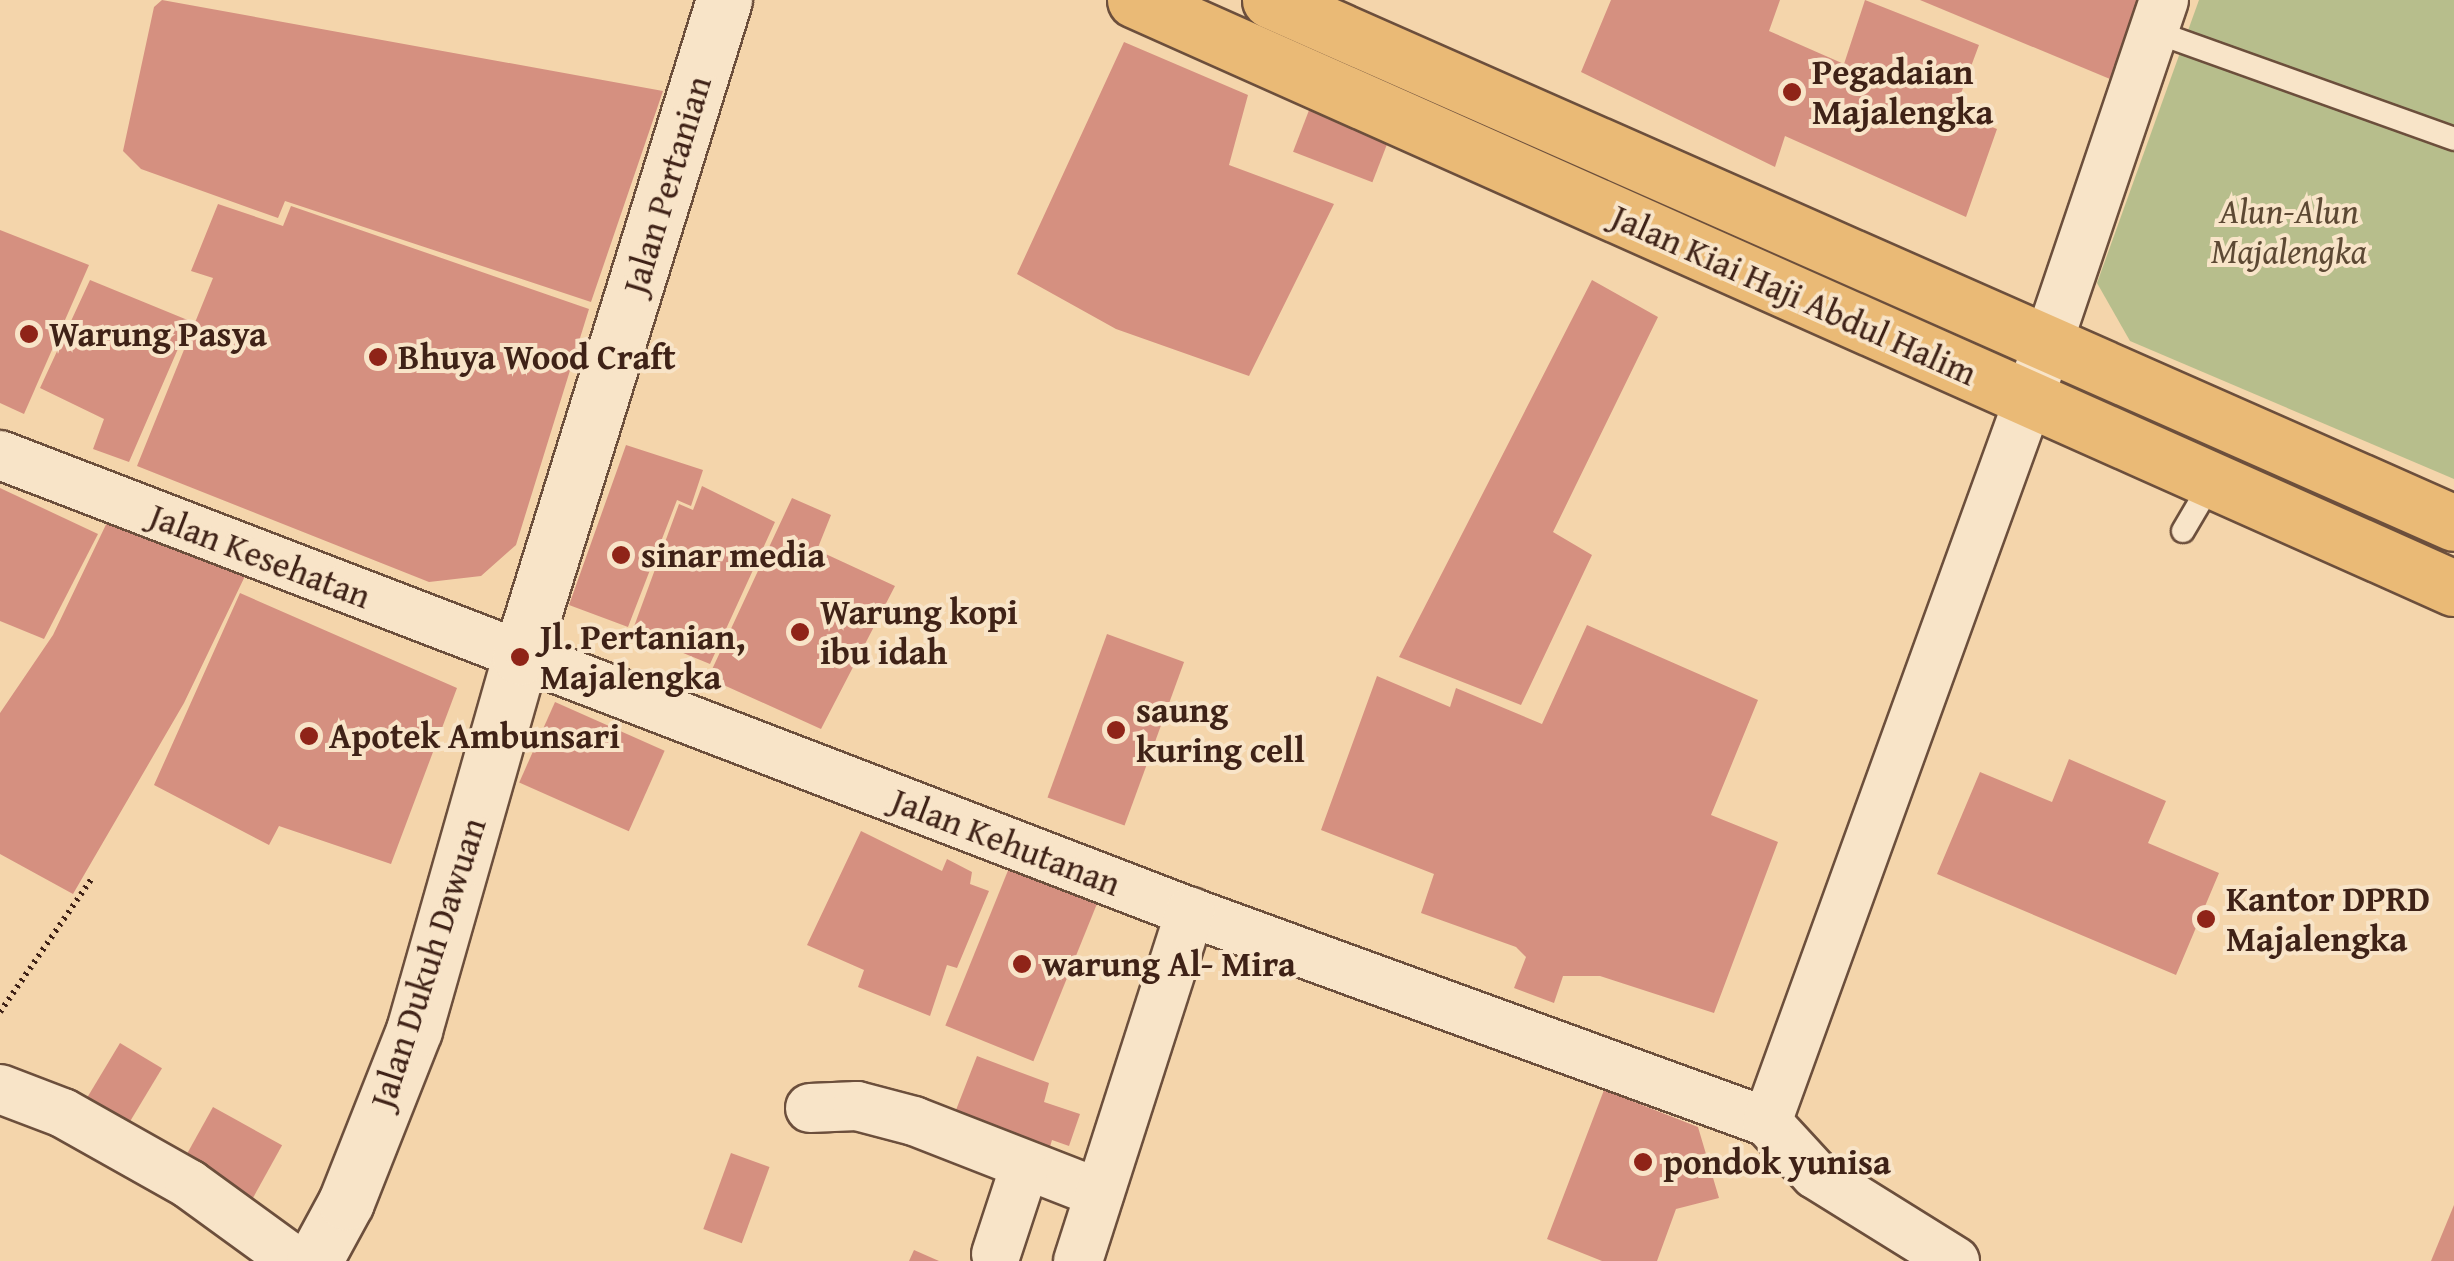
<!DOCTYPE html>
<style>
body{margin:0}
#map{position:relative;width:2454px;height:1261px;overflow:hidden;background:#f4d5ab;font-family:"Gentium Book Plus",serif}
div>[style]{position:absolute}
.green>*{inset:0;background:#b7be8c}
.building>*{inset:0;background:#d59080;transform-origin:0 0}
.path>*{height:6px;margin-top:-3px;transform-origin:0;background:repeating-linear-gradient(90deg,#3f2217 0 2.5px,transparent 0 7.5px)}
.roads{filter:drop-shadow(2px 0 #6c4f3c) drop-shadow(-2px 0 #6c4f3c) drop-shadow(0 2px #6c4f3c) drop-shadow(0 -2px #6c4f3c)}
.service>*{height:22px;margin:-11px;padding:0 11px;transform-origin:11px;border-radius:11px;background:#f8e4c8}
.minor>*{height:48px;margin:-24px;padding:0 24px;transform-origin:24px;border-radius:24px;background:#f8e4c8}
.tertiary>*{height:55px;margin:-27.5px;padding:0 27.5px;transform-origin:27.5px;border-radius:27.5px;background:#f8e4c8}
.primary>*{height:55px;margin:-27.5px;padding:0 27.5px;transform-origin:27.5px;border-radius:27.5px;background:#eaba76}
.dots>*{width:28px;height:28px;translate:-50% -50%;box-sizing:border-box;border:5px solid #f8e4c8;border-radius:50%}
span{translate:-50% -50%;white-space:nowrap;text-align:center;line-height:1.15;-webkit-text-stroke:8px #f8e4c8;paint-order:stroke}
.poi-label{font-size:35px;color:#3f2217;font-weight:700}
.left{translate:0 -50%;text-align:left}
.street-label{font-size:35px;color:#3f2217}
.park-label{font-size:35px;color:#5d4934;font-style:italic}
</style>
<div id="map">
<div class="green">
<i style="clip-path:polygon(2199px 0,2454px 0,2454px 479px,2130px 341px,2097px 283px)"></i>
</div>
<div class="building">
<i style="clip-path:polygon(162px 0,663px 91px,591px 302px,285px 201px,278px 218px,141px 169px,123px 151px,154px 7px)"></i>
<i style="clip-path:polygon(1611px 0,1780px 0,1769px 31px,1844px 64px,1865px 0,1979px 45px,1954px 112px,1997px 129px,1966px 217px,1785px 136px,1775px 167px,1581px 72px)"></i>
<i style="clip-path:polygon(1920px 0,2139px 0,2110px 79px)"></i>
<i style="clip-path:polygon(1124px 42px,1248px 95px,1229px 165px,1334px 204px,1249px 376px,1116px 329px,1017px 274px)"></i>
<i style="left:1316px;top:92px;width:85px;height:64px;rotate:21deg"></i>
<i style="clip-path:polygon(218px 204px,283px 226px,291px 206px,589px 309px,516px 545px,481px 576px,429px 582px,137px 466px,213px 278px,191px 271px)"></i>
<i style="clip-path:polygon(0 230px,89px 265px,24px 414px,0 403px)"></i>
<i style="clip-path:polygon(90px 280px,190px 321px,129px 462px,93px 449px,104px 419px,40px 388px)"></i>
<i style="clip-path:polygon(1592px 280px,1658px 317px,1553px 532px,1592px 555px,1521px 705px,1399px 657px)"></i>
<i style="clip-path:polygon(626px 445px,703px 470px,691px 506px,677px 500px,628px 627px,569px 605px)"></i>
<i style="clip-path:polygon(702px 486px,775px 522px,710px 664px,632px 632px,679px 504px,693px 510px)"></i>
<i style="clip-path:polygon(0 488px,98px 534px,44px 639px,0 621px)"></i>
<i style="clip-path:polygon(792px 498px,831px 515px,817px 550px,895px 586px,821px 729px,708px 678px)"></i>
<i style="clip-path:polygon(112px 512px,246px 574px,184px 703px,73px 894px,0 854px,0 713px,53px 635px)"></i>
<i style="clip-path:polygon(240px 593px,457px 688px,391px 864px,279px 826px,269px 845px,154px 785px)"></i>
<i style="clip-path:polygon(1587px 625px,1758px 700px,1711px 815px,1778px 842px,1714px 1013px,1600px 976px,1563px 976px,1554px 1003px,1514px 988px,1526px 957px,1516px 947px,1421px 913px,1434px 874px,1321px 830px,1377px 676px,1450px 707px,1456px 688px,1542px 724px)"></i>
<i style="left:1107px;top:634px;width:82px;height:174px;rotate:20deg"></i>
<i style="left:555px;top:702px;width:120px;height:88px;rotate:24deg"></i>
<i style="clip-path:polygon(2069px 759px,2166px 801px,2148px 843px,2219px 873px,2176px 975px,1937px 874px,1980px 772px,2052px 802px)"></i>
<i style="clip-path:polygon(861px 831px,942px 871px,947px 859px,972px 872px,970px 884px,989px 891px,957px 968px,947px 965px,930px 1016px,858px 987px,864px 970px,807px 945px)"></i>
<i style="left:1009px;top:868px;width:95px;height:170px;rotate:22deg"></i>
<i style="left:120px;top:1043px;width:49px;height:68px;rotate:31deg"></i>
<i style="clip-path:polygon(977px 1056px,1049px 1083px,1044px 1102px,1080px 1114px,1069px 1146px,1052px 1140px,1044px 1167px,949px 1128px)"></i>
<i style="clip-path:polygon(1604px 1090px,1698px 1127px,1719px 1198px,1676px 1209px,1657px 1261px,1602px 1261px,1547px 1239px)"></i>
<i style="left:213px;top:1107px;width:79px;height:69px;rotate:29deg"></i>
<i style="left:731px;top:1153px;width:41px;height:81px;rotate:20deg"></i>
<i style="clip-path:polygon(2454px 1205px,2454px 1261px,2431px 1261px)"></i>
<i style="clip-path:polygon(914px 1250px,939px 1261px,909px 1261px)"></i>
</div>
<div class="path">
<i style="left:0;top:1012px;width:163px;rotate:-55.5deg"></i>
</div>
<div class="roads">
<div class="service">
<i style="left:2153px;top:31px;width:320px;rotate:19.7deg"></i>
<i style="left:2183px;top:531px;width:59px;rotate:-59.5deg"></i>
</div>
<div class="minor">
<i style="left:0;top:455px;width:1275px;rotate:21.01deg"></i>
<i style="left:1190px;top:912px;width:614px;rotate:20deg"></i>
<i style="left:1767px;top:1122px;width:71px;rotate:47.3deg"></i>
<i style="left:1815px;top:1174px;width:165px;rotate:31.9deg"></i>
<i style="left:0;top:1089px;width:67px;rotate:20.9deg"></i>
<i style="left:63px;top:1113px;width:145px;rotate:29.4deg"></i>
<i style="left:189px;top:1184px;width:131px;rotate:36deg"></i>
<i style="left:810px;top:1108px;width:47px;rotate:-2.4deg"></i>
<i style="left:857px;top:1106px;width:59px;rotate:14.7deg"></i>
<i style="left:914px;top:1121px;width:199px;rotate:21.3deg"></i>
<i style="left:1767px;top:1122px;width:769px;rotate:-70.08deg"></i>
<i style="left:2029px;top:399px;width:421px;rotate:-71.3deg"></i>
<i style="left:996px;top:1254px;width:89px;rotate:-71.8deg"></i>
<i style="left:1078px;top:1261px;width:367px;rotate:-72.2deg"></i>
</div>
<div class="tertiary">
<i style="left:314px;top:1261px;width:67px;rotate:-61.5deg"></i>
<i style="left:346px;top:1202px;width:185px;rotate:-68.4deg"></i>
<i style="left:414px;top:1030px;width:388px;rotate:-74.1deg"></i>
<i style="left:520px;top:657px;width:688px;rotate:-72.75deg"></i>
</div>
<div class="primary">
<i style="left:1135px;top:0;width:1444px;rotate:24.03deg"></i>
<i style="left:1270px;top:0;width:1294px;rotate:23.83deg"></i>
</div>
</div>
<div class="dots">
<i style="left:1792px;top:92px;background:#8f2418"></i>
<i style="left:29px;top:334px;background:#8f2418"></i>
<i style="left:378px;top:357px;background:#8f2418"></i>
<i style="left:621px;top:555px;background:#8f2418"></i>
<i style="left:800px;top:632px;background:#8f2418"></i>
<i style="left:520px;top:657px;background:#8f2418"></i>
<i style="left:1116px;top:730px;background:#8f2418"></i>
<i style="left:309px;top:736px;background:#8f2418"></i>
<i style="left:2206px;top:919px;background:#8f2418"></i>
<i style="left:1022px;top:964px;background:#8f2418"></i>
<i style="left:1643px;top:1162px;background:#8f2418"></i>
</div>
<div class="poi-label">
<span class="left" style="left:1812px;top:92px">Pegadaian<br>Majalengka</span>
<span class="left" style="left:49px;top:334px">Warung Pasya</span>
<span class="left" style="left:398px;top:357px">Bhuya Wood Craft</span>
<span class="left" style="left:641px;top:555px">sinar media</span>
<span class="left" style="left:820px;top:632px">Warung kopi<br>ibu idah</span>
<span class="left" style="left:540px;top:657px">Jl. Pertanian,<br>Majalengka</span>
<span class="left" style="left:1136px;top:730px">saung<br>kuring cell</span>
<span class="left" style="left:329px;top:736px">Apotek Ambunsari</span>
<span class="left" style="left:2226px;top:919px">Kantor DPRD<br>Majalengka</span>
<span class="left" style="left:1042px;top:964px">warung Al- Mira</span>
<span class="left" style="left:1663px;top:1162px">pondok yunisa</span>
</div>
<div class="street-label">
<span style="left:667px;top:185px;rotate:-73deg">Jalan Pertanian</span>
<span style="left:1794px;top:295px;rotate:24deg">Jalan Kiai Haji Abdul Halim</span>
<span style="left:260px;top:556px;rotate:21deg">Jalan Kesehatan</span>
<span style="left:1006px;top:842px;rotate:21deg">Jalan Kehutanan</span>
<span style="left:428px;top:963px;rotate:-72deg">Jalan Dukuh Dawuan</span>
</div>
<div class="park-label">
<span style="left:2289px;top:231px">Alun-Alun<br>Majalengka</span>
</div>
</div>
